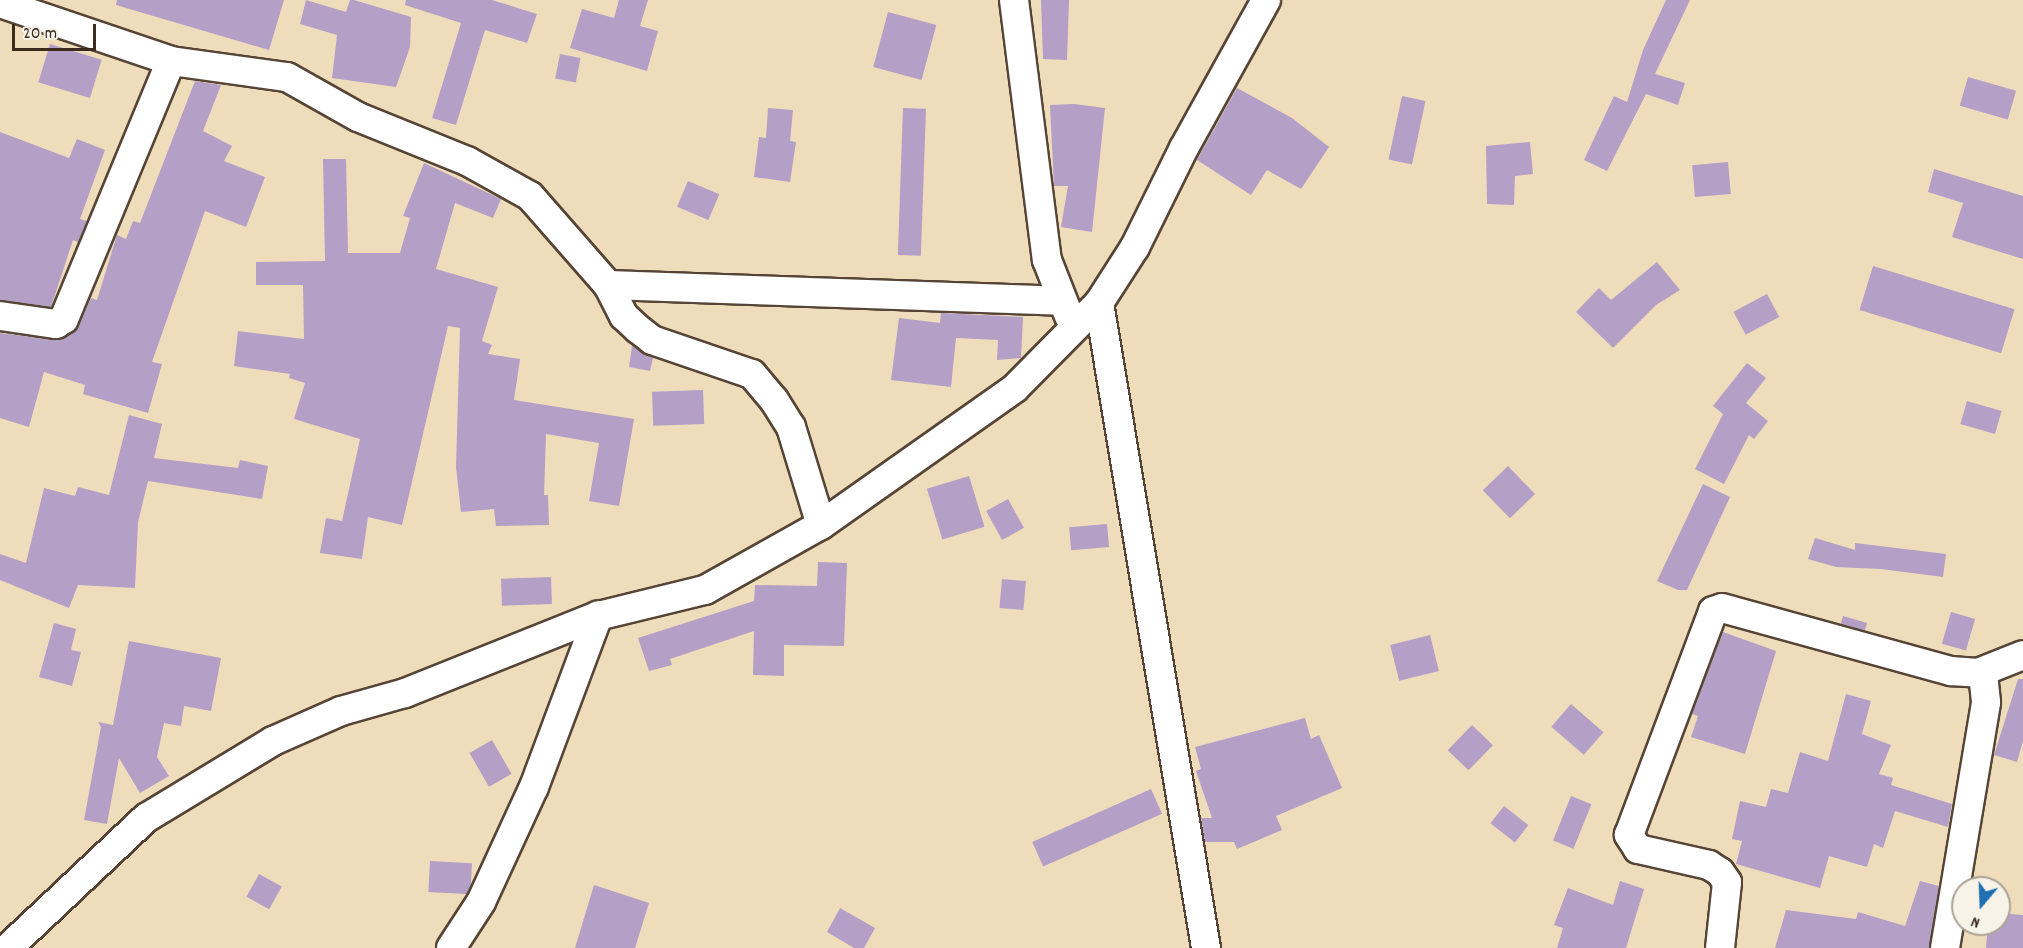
<!DOCTYPE html>
<style>
body{margin:0}
#map{position:relative;width:2023px;height:948px;overflow:hidden;background:#efdcbb;font-family:Dekko,sans-serif}
div>[style]{position:absolute}
.building>*{inset:0;background:#b49fc7;transform-origin:0 0}
.roads{filter:drop-shadow(2px 0 #564536) drop-shadow(-2px 0 #564536) drop-shadow(0 2px #564536) drop-shadow(0 -2px #564536)}
.street>*{height:28px;margin:-14px;padding:0 14px;transform-origin:14px;border-radius:14px;background:#fff}
span{translate:-50% -50%;white-space:nowrap;text-align:center;line-height:1.15;-webkit-text-stroke:4.5px #f7f3e8;paint-order:stroke}
.north{position:absolute;left:1951px;top:876px;width:60px;height:60px;box-sizing:border-box;background:#f7f3e8;border:2px solid #aca397;border-radius:50%;rotate:199deg;font-size:16px;font-weight:700;line-height:24px;text-align:center;color:#3b2a1e}
.north::after{content:'';display:block;margin:auto;width:21px;height:27px;background:#1f6fb2;clip-path:polygon(50% 0,100% 100%,50% 72%,0 100%)}
.scale{position:absolute;left:12px;top:24px;width:84px;height:27px;box-sizing:border-box;border:3px solid #3b2a1e;border-top:0;padding-left:8px;font-size:18px;line-height:21px;white-space:nowrap;color:#3b2a1e;-webkit-text-stroke:4px #f7f3e8;paint-order:stroke}
</style>
<div id="map">
<div class="building">
<i style="clip-path:polygon(117px 0,284px 0,269px 50px,116px 5px)"></i>
<i style="clip-path:polygon(306px 0,346px 12px,350px 0,354px 0,411px 17px,410px 47px,396px 87px,332px 78px,337px 35px,300px 24px)"></i>
<i style="clip-path:polygon(406px 0,492px 0,537px 14px,527px 43px,485px 30px,456px 125px,432px 118px,461px 23px,405px 5px)"></i>
<i style="clip-path:polygon(619px 0,648px 0,640px 26px,658px 31px,647px 71px,570px 48px,582px 9px,614px 18px)"></i>
<i style="clip-path:polygon(1041px 0,1069px 0,1067px 60px,1043px 59px)"></i>
<i style="clip-path:polygon(1666px 0,1690px 0,1655px 74px,1685px 83px,1678px 105px,1646px 94px,1607px 171px,1584px 160px,1614px 96px,1627px 102px,1643px 50px)"></i>
<i style="left:888px;top:12px;width:50px;height:57px;rotate:15deg"></i>
<i style="left:50px;top:44px;width:54px;height:40px;rotate:17deg"></i>
<i style="left:560px;top:54px;width:21px;height:25px;rotate:11deg"></i>
<i style="left:1968px;top:77px;width:50px;height:30px;rotate:16deg"></i>
<i style="clip-path:polygon(195px 81px,221px 85px,203px 131px,232px 146px,224px 161px,265px 177px,246px 227px,205px 211px,152px 362px,162px 364px,148px 413px,83px 394px,85px 385px,44px 372px,29px 427px,0 418px,0 333px,54px 340px,65px 338px,79px 326px,91px 298px,97px 300px,117px 235px,126px 239px,133px 221px,140px 223px)"></i>
<i style="clip-path:polygon(1237px 88px,1292px 118px,1329px 147px,1301px 189px,1267px 170px,1251px 195px,1197px 160px)"></i>
<i style="left:1402px;top:96px;width:24px;height:65px;rotate:12deg"></i>
<i style="clip-path:polygon(1074px 104px,1105px 108px,1092px 232px,1061px 227px,1068px 186px,1054px 186px,1050px 105px)"></i>
<i style="clip-path:polygon(768px 108px,793px 110px,790px 141px,796px 142px,790px 182px,754px 177px,759px 137px,766px 138px)"></i>
<i style="left:903px;top:108px;width:23px;height:147px;rotate:2deg"></i>
<i style="clip-path:polygon(0 132px,69px 158px,77px 139px,105px 150px,80px 219px,87px 221px,78px 242px,73px 240px,51px 307px,0 300px)"></i>
<i style="clip-path:polygon(1530px 142px,1533px 174px,1515px 176px,1514px 205px,1487px 204px,1486px 146px)"></i>
<i style="clip-path:polygon(323px 159px,346px 159px,348px 253px,400px 253px,410px 218px,403px 216px,424px 163px,501px 199px,493px 218px,455px 203px,436px 269px,498px 287px,482px 341px,492px 345px,488px 354px,520px 359px,514px 400px,634px 419px,619px 506px,589px 501px,599px 443px,546px 434px,544px 495px,548px 495px,549px 525px,496px 526px,494px 509px,461px 512px,456px 467px,460px 328px,448px 326px,402px 525px,368px 517px,362px 559px,320px 553px,326px 518px,342px 521px,360px 439px,294px 419px,305px 383px,289px 378px,290px 374px,234px 366px,238px 331px,304px 339px,303px 285px,256px 285px,256px 262px,325px 261px)"></i>
<i style="left:1728px;top:162px;width:32px;height:36px;rotate:85deg"></i>
<i style="clip-path:polygon(1934px 169px,2023px 196px,2023px 259px,1952px 237px,1963px 203px,1928px 192px)"></i>
<i style="left:688px;top:181px;width:34px;height:28px;rotate:23deg"></i>
<i style="clip-path:polygon(1657px 262px,1680px 290px,1656px 305px,1613px 348px,1576px 312px,1599px 288px,1611px 300px)"></i>
<i style="left:1873px;top:266px;width:148px;height:46px;rotate:17deg"></i>
<i style="left:1767px;top:294px;width:26px;height:38px;rotate:62deg"></i>
<i style="clip-path:polygon(941px 313px,1023px 317px,1021px 358px,997px 360px,998px 340px,956px 338px,951px 387px,891px 380px,899px 318px,940px 323px)"></i>
<i style="clip-path:polygon(632px 346px,653px 358px,650px 371px,629px 367px)"></i>
<i style="clip-path:polygon(1747px 363px,1766px 378px,1746px 403px,1768px 421px,1754px 439px,1749px 435px,1724px 484px,1695px 469px,1723px 414px,1713px 406px)"></i>
<i style="left:703px;top:390px;width:34px;height:51px;rotate:88deg"></i>
<i style="left:1967px;top:401px;width:36px;height:24px;rotate:16deg"></i>
<i style="clip-path:polygon(129px 415px,162px 424px,154px 458px,238px 468px,240px 460px,268px 466px,262px 499px,148px 481px,138px 522px,135px 588px,78px 585px,69px 608px,0 580px,0 554px,26px 563px,44px 488px,75px 496px,78px 487px,109px 495px)"></i>
<i style="left:1508px;top:466px;width:39px;height:35px;rotate:46deg"></i>
<i style="left:969px;top:476px;width:53px;height:44px;rotate:73deg"></i>
<i style="clip-path:polygon(1703px 484px,1730px 497px,1687px 590px,1678px 590px,1657px 581px)"></i>
<i style="left:1008px;top:499px;width:33px;height:25px;rotate:61deg"></i>
<i style="left:1107px;top:524px;width:23px;height:38px;rotate:85deg"></i>
<i style="clip-path:polygon(1815px 538px,1855px 550px,1855px 543px,1946px 554px,1943px 577px,1881px 569px,1836px 567px,1808px 559px)"></i>
<i style="clip-path:polygon(818px 562px,847px 563px,844px 646px,784px 645px,784px 676px,753px 675px,754px 631px,670px 659px,672px 665px,649px 671px,638px 638px,754px 601px,755px 585px,817px 586px)"></i>
<i style="left:551px;top:577px;width:27px;height:50px;rotate:88deg"></i>
<i style="left:1002px;top:579px;width:24px;height:29px;rotate:5deg"></i>
<i style="left:1951px;top:612px;width:25px;height:33px;rotate:16deg"></i>
<i style="left:1843px;top:616px;width:25px;height:8px;rotate:16deg"></i>
<i style="clip-path:polygon(54px 623px,76px 629px,71px 650px,81px 652px,72px 686px,39px 677px)"></i>
<i style="clip-path:polygon(1723px 632px,1776px 651px,1745px 754px,1691px 737px,1698px 716px,1692px 714px)"></i>
<i style="left:1430px;top:635px;width:37px;height:41px;rotate:76deg"></i>
<i style="clip-path:polygon(129px 641px,221px 658px,211px 711px,184px 706px,181px 726px,164px 723px,157px 757px,169px 776px,140px 793px,119px 758px,107px 824px,84px 820px,101px 727px,98px 722px,113px 725px)"></i>
<i style="clip-path:polygon(2018px 679px,2023px 679px,2023px 741px,2017px 762px,1994px 755px)"></i>
<i style="clip-path:polygon(1846px 694px,1871px 701px,1862px 734px,1891px 745px,1879px 774px,1893px 778px,1891px 785px,1952px 804px,1948px 827px,1895px 811px,1883px 848px,1874px 844px,1867px 867px,1829px 856px,1820px 888px,1736px 864px,1742px 841px,1732px 839px,1740px 801px,1766px 807px,1771px 789px,1788px 793px,1800px 752px,1828px 761px)"></i>
<i style="left:1571px;top:704px;width:43px;height:30px;rotate:41deg"></i>
<i style="clip-path:polygon(1305px 718px,1311px 739px,1319px 735px,1342px 788px,1276px 816px,1282px 830px,1237px 849px,1234px 842px,1205px 842px,1201px 818px,1212px 818px,1196px 771px,1201px 769px,1195px 747px)"></i>
<i style="left:1472px;top:725px;width:29px;height:35px;rotate:44deg"></i>
<i style="left:492px;top:740px;width:39px;height:26px;rotate:60deg"></i>
<i style="left:1151px;top:789px;width:27px;height:130px;rotate:66deg"></i>
<i style="left:1571px;top:796px;width:22px;height:48px;rotate:22deg"></i>
<i style="left:1504px;top:806px;width:31px;height:22px;rotate:38deg"></i>
<i style="left:430px;top:861px;width:42px;height:31px;rotate:3deg"></i>
<i style="left:259px;top:874px;width:26px;height:26px;rotate:29deg"></i>
<i style="clip-path:polygon(1620px 881px,1644px 889px,1626px 948px,1557px 948px,1563px 928px,1554px 925px,1568px 888px,1613px 905px)"></i>
<i style="clip-path:polygon(1920px 881px,1939px 886px,1929px 948px,1775px 948px,1786px 910px,1856px 919px,1858px 912px,1905px 926px)"></i>
<i style="clip-path:polygon(594px 885px,649px 903px,635px 948px,575px 948px)"></i>
<i style="clip-path:polygon(840px 908px,875px 928px,864px 948px,854px 948px,827px 932px)"></i>
<i style="clip-path:polygon(1999px 913px,2023px 915px,2023px 948px,1986px 948px,1988px 924px,1999px 924px)"></i>
</div>
<div class="roads">
<div class="street">
<i style="left:1014px;top:0;width:262px;rotate:82.8deg"></i>
<i style="left:1047px;top:260px;width:60px;rotate:68.6deg"></i>
<i style="left:0;top:3px;width:181px;rotate:18.7deg"></i>
<i style="left:171px;top:61px;width:117px;rotate:7.9deg"></i>
<i style="left:287px;top:77px;width:81px;rotate:29.4deg"></i>
<i style="left:358px;top:117px;width:118px;rotate:22deg"></i>
<i style="left:467px;top:161px;width:72px;rotate:29.1deg"></i>
<i style="left:530px;top:196px;width:118px;rotate:48.8deg"></i>
<i style="left:608px;top:285px;width:35px;rotate:63deg"></i>
<i style="left:624px;top:316px;width:19px;rotate:43deg"></i>
<i style="left:638px;top:329px;width:18px;rotate:38deg"></i>
<i style="left:652px;top:340px;width:106px;rotate:18.8deg"></i>
<i style="left:752px;top:374px;width:34px;rotate:50deg"></i>
<i style="left:774px;top:400px;width:32px;rotate:58deg"></i>
<i style="left:791px;top:427px;width:102px;rotate:73deg"></i>
<i style="left:608px;top:285px;width:453px;rotate:2deg"></i>
<i style="left:1099px;top:303px;width:654px;rotate:80.58deg"></i>
<i style="left:0;top:316px;width:57px;rotate:8.1deg"></i>
<i style="left:56px;top:324px;width:9px;rotate:-32deg"></i>
<i style="left:64px;top:319px;width:279px;rotate:-67.5deg"></i>
<i style="left:8px;top:948px;width:190px;rotate:-43.3deg"></i>
<i style="left:146px;top:818px;width:149px;rotate:-31.2deg"></i>
<i style="left:273px;top:741px;width:74px;rotate:-23.8deg"></i>
<i style="left:341px;top:711px;width:66px;rotate:-15.7deg"></i>
<i style="left:405px;top:693px;width:208px;rotate:-21.8deg"></i>
<i style="left:598px;top:616px;width:110px;rotate:-13.7deg"></i>
<i style="left:705px;top:590px;width:133px;rotate:-29.3deg"></i>
<i style="left:821px;top:525px;width:237px;rotate:-35.2deg"></i>
<i style="left:1015px;top:388px;width:120px;rotate:-45.3deg"></i>
<i style="left:1099px;top:303px;width:67px;rotate:-57.3deg"></i>
<i style="left:1135px;top:247px;width:110px;rotate:-63.7deg"></i>
<i style="left:1184px;top:148px;width:169px;rotate:-61deg"></i>
<i style="left:451px;top:948px;width:55px;rotate:-56.9deg"></i>
<i style="left:481px;top:902px;width:127px;rotate:-65.3deg"></i>
<i style="left:534px;top:787px;width:183px;rotate:-69.5deg"></i>
<i style="left:1720px;top:948px;width:66px;rotate:-83.9deg"></i>
<i style="left:1727px;top:882px;width:12px;rotate:-125deg"></i>
<i style="left:1720px;top:872px;width:13px;rotate:-148deg"></i>
<i style="left:1709px;top:865px;width:73px;rotate:-167.3deg"></i>
<i style="left:1638px;top:849px;width:17px;rotate:-123deg"></i>
<i style="left:1629px;top:835px;width:239px;rotate:-69.4deg"></i>
<i style="left:1713px;top:611px;width:9px;rotate:-18deg"></i>
<i style="left:1722px;top:608px;width:238px;rotate:15.4deg"></i>
<i style="left:1951px;top:671px;width:27px;rotate:4deg"></i>
<i style="left:1978px;top:673px;width:48px;rotate:-21.8deg"></i>
<i style="left:1945px;top:948px;width:249px;rotate:-80.5deg"></i>
<i style="left:1986px;top:702px;width:28px;rotate:-96deg"></i>
<i style="left:1983px;top:674px;width:5px;rotate:-169deg"></i>
</div>
</div>
<div class="north">N</div>
<div class="scale">20 m</div>
</div>
